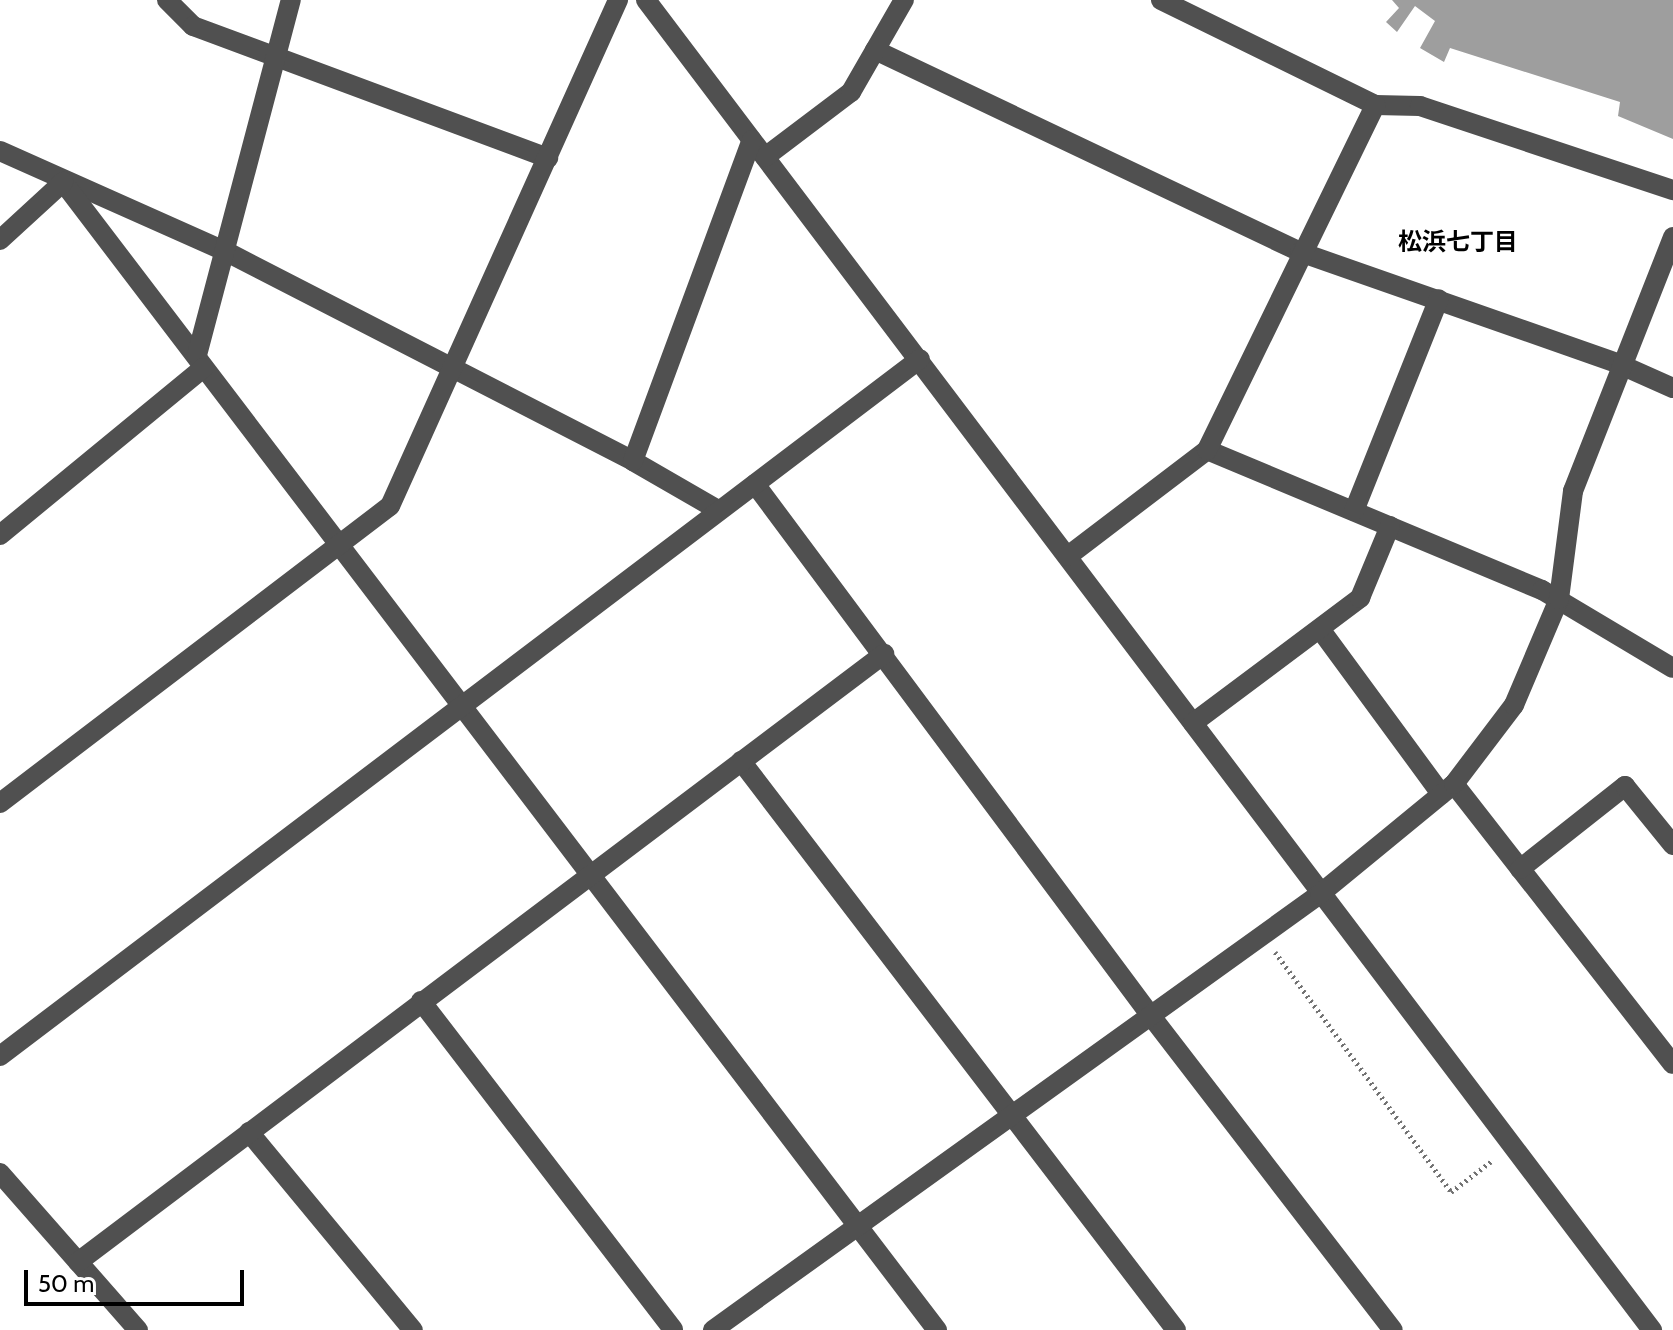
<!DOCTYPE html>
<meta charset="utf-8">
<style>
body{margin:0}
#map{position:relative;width:1673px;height:1330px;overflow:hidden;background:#fff;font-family:Cabin,"Noto Sans JP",sans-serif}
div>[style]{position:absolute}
.water>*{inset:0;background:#9e9e9e}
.path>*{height:5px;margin-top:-2.5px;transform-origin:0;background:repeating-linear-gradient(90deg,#727272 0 2px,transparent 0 6px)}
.minor>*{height:20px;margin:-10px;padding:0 10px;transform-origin:10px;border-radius:10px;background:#505050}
span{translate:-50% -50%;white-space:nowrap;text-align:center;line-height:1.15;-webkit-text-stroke:6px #fff;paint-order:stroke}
.neighbourhood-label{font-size:24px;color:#000;font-weight:700}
.scale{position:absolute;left:24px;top:1270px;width:220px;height:36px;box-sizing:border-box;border:4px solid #000;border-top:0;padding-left:10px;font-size:24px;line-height:28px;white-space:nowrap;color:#000;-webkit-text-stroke:6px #fff;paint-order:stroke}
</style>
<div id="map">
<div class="water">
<i style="clip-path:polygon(1392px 0,1673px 0,1673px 139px,1618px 116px,1620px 102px,1450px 48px,1444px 62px,1420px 48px,1435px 21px,1415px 6px,1397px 32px,1386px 22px,1399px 8px)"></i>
</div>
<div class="path">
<i style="left:1275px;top:952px;width:298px;rotate:53.7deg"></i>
<i style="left:1451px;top:1192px;width:53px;rotate:-37.3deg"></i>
</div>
<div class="minor">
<i style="left:167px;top:0;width:37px;rotate:45deg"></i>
<i style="left:193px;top:26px;width:379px;rotate:20.4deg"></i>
<i style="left:646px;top:0;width:1668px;rotate:52.9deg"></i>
<i style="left:1161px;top:0;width:238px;rotate:26.1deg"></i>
<i style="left:1375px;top:105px;width:45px;rotate:1.3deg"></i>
<i style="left:1420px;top:106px;width:267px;rotate:18.4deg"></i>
<i style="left:875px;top:50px;width:471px;rotate:25.4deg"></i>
<i style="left:1300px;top:252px;width:338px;rotate:19.3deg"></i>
<i style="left:1619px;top:364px;width:59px;rotate:24deg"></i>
<i style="left:0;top:151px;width:246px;rotate:24deg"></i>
<i style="left:225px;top:251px;width:459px;rotate:27.2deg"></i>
<i style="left:633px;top:461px;width:98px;rotate:30deg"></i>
<i style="left:765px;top:157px;width:108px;rotate:-37.1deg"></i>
<i style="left:851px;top:92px;width:106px;rotate:-60.1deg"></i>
<i style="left:63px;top:182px;width:1443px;rotate:52.72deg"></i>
<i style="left:0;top:240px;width:86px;rotate:-42.6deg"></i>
<i style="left:197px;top:355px;width:367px;rotate:-75.2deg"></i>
<i style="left:1207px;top:450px;width:363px;rotate:22.7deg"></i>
<i style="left:1542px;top:590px;width:152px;rotate:30.8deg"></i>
<i style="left:633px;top:461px;width:342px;rotate:-69.7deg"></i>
<i style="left:755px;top:484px;width:663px;rotate:53.34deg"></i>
<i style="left:1151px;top:1016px;width:396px;rotate:52.4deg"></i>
<i style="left:1354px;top:511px;width:228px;rotate:-68.2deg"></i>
<i style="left:0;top:535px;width:263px;rotate:-39.4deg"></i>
<i style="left:1068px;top:556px;width:175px;rotate:-37.3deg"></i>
<i style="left:1207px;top:450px;width:384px;rotate:-64deg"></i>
<i style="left:1320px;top:629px;width:205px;rotate:53.7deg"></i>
<i style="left:1193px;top:723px;width:209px;rotate:-36.8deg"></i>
<i style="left:1360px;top:598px;width:78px;rotate:-67.4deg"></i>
<i style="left:741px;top:761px;width:716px;rotate:52.6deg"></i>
<i style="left:1454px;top:784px;width:355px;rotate:52deg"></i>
<i style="left:0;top:803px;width:490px;rotate:-37.3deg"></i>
<i style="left:390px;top:506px;width:555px;rotate:-65.74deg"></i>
<i style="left:1520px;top:869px;width:134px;rotate:-38.3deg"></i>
<i style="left:1625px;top:786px;width:76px;rotate:50.9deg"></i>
<i style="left:421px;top:1001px;width:414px;rotate:52.5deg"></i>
<i style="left:0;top:1056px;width:1154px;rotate:-37.15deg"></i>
<i style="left:249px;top:1132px;width:257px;rotate:50.4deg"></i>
<i style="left:0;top:1173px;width:209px;rotate:48.7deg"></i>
<i style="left:78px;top:1262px;width:1010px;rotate:-37.03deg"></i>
<i style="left:713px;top:1330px;width:747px;rotate:-35.69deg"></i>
<i style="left:1320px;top:894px;width:173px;rotate:-39.4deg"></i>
<i style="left:1454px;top:784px;width:99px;rotate:-52.8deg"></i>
<i style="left:1514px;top:705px;width:115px;rotate:-67deg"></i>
<i style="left:1559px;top:599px;width:109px;rotate:-82.6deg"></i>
<i style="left:1573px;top:491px;width:273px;rotate:-68.5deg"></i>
</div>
<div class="neighbourhood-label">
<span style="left:1458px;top:242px">松浜七丁目</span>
</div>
<div class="scale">50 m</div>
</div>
